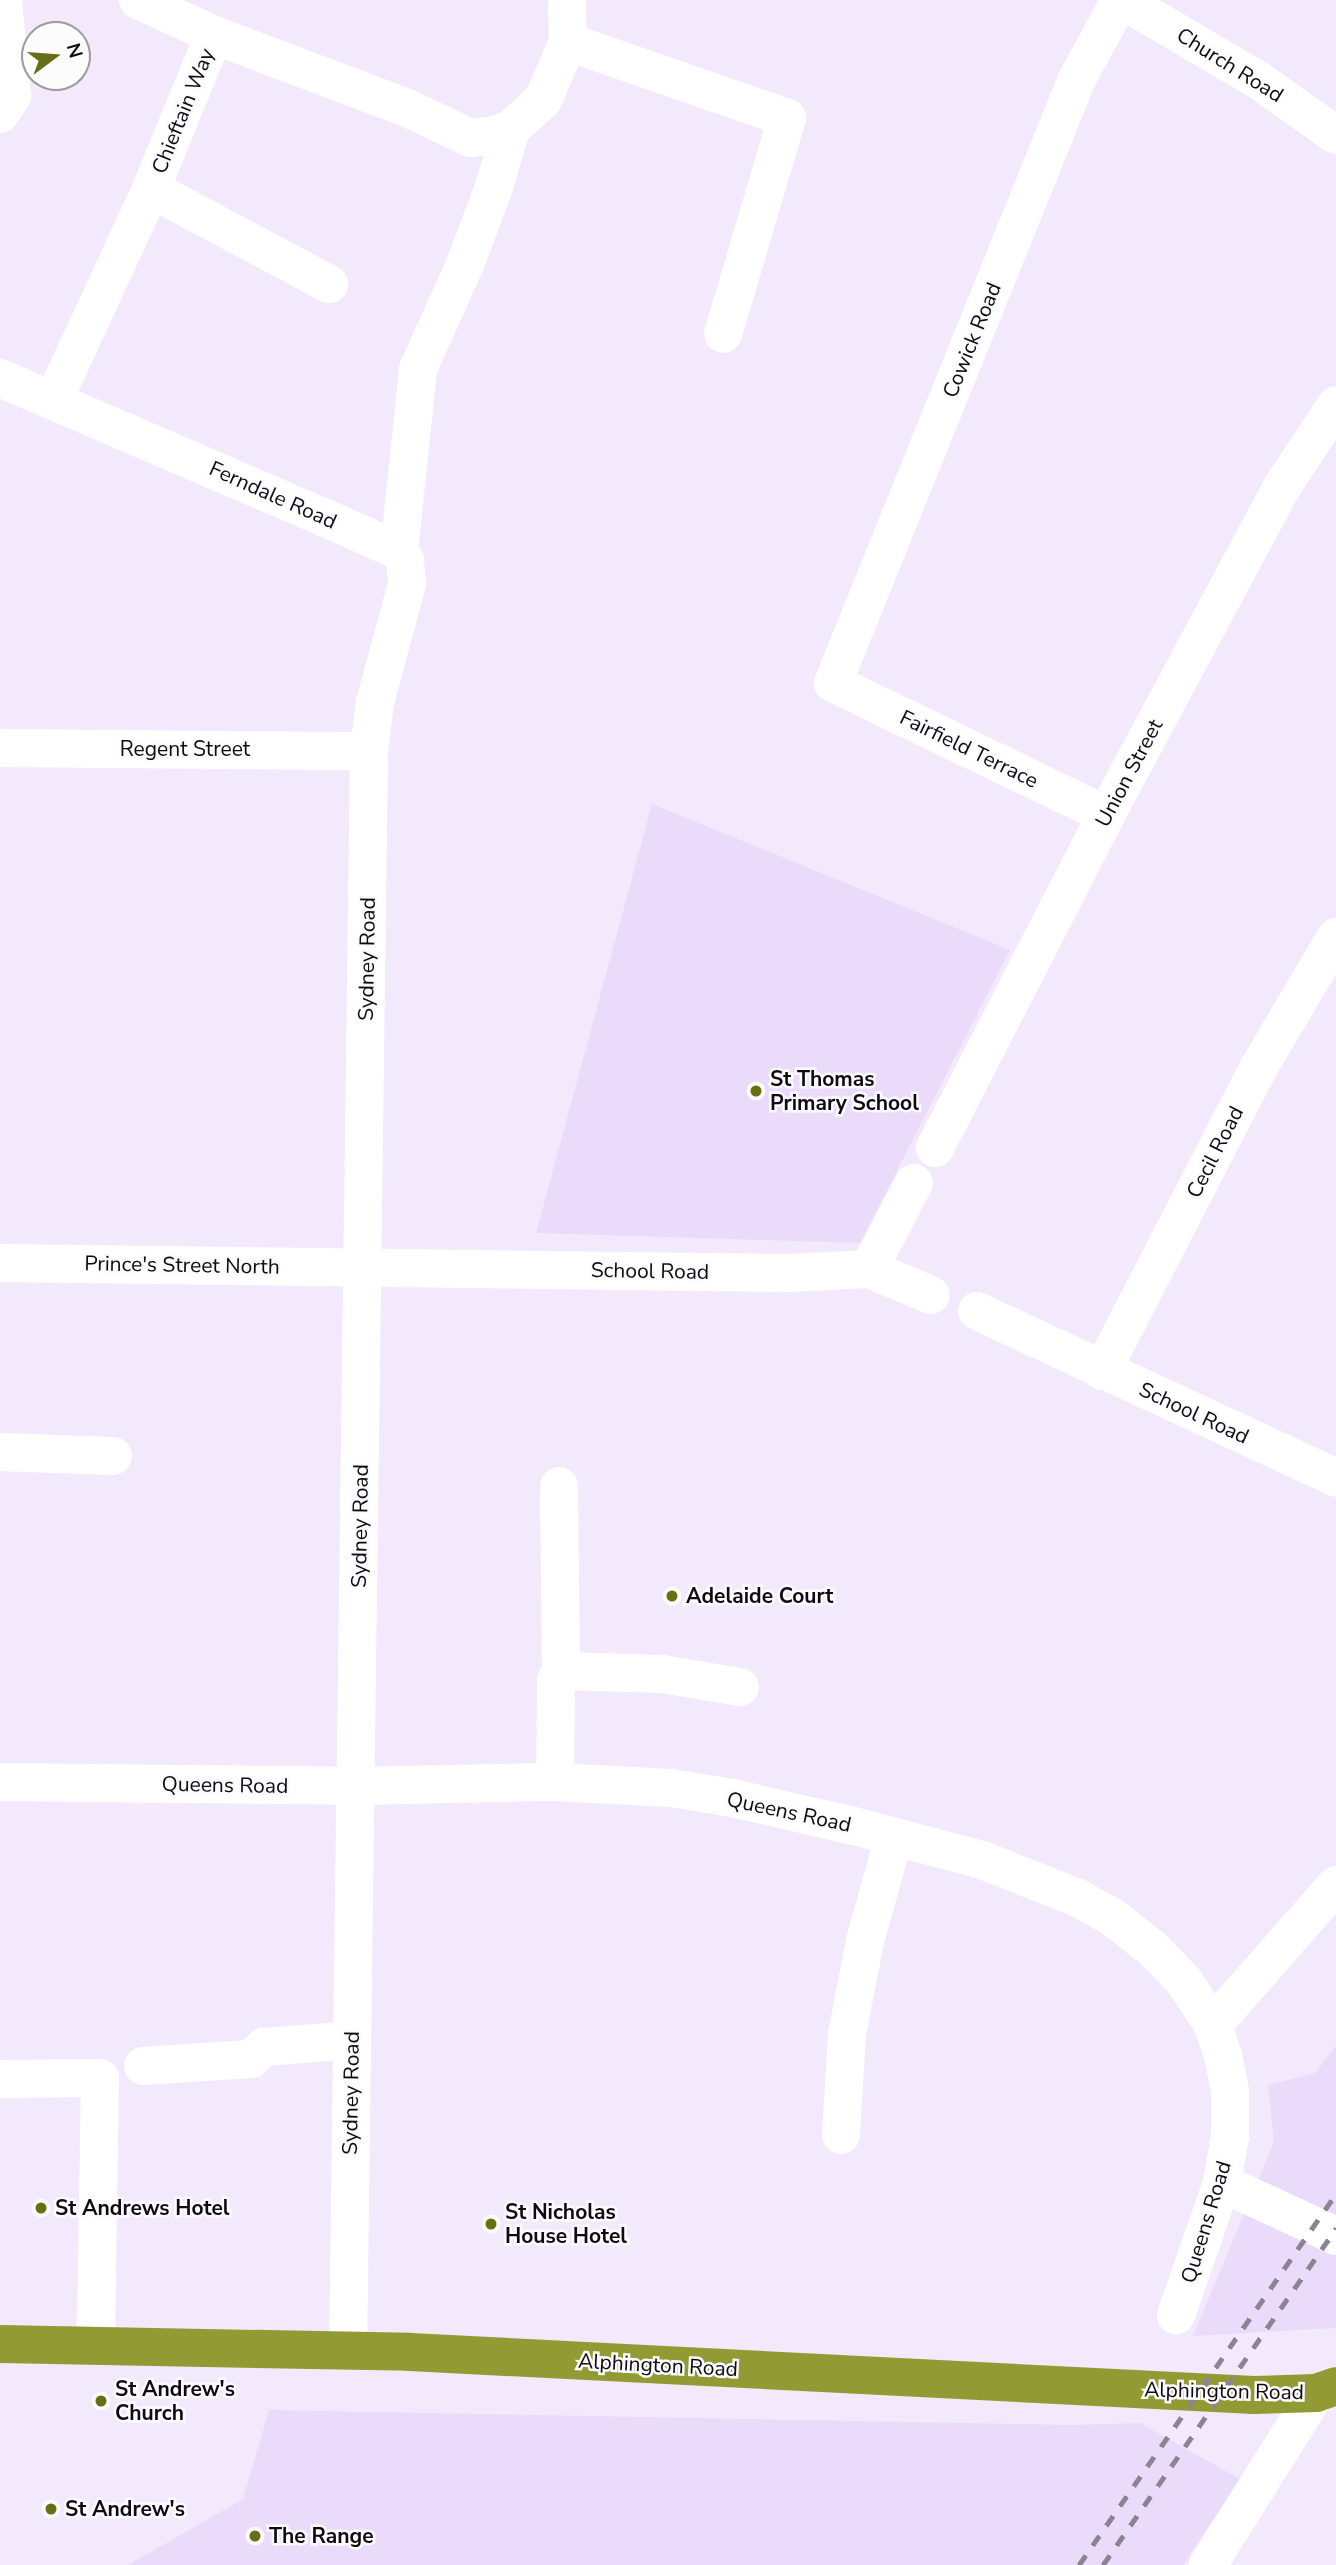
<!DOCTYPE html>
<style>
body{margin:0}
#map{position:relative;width:1336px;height:2565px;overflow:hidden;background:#f3e9fd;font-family:"Nunito Sans",sans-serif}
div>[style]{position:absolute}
.built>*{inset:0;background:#ebdbfa}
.minor>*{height:38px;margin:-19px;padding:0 19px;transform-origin:19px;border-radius:19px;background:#fff}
.highway>*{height:38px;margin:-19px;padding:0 19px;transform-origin:19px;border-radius:19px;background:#919a33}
.rail>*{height:5px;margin-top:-2.5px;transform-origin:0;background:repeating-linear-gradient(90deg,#8c8393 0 12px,transparent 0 24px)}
.dots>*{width:19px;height:19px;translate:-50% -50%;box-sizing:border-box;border:4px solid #fbfbfb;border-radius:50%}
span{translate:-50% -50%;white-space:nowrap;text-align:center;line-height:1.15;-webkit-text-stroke:5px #fbfbfb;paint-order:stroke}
.street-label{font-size:21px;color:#0f0913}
.poi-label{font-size:21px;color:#0f0913;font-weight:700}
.left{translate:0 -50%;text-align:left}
.north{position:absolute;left:21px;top:21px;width:70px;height:70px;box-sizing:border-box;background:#fbfbfb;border:2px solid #9d9a9e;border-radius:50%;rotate:74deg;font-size:19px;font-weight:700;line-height:28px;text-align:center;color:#0f0913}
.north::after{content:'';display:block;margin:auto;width:24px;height:32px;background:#676e14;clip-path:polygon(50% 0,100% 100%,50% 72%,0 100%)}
</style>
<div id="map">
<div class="built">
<i style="clip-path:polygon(652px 804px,1010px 950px,860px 1243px,536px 1233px)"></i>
<i style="clip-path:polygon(1336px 2046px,1336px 2328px,1193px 2336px,1274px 2142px,1268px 2085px,1315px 2073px)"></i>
<i style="clip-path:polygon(269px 2410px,1070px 2425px,1140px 2423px,1240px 2479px,1183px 2565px,128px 2565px,243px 2499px)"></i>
</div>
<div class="minor">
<i style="left:138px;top:0;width:84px;rotate:24.7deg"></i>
<i style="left:214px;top:35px;width:204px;rotate:20.7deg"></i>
<i style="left:405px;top:107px;width:73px;rotate:25.2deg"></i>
<i style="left:471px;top:138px;width:23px;rotate:-7deg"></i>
<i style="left:494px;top:135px;width:18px;rotate:-19deg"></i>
<i style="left:511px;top:129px;width:43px;rotate:-42.2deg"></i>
<i style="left:543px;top:100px;width:63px;rotate:-66.7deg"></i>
<i style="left:568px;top:42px;width:42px;rotate:-91.4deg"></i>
<i style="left:1122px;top:0;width:158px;rotate:30.5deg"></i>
<i style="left:1258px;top:80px;width:95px;rotate:35.2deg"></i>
<i style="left:568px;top:42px;width:232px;rotate:19.1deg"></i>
<i style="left:787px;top:118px;width:225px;rotate:106.5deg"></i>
<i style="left:0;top:114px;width:22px;rotate:-56deg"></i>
<i style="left:12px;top:96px;width:96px;rotate:-95.4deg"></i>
<i style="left:151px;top:189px;width:202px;rotate:28.1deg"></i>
<i style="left:0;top:378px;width:379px;rotate:23.3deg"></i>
<i style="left:348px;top:528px;width:56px;rotate:24.3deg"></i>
<i style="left:399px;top:551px;width:11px;rotate:56deg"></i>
<i style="left:405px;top:560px;width:24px;rotate:85deg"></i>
<i style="left:407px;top:584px;width:123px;rotate:105.1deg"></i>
<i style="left:375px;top:703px;width:48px;rotate:97.1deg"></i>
<i style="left:369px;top:751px;width:1599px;rotate:90.75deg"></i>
<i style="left:54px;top:399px;width:231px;rotate:-65.2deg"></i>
<i style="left:151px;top:189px;width:166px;rotate:-67.8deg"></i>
<i style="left:399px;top:551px;width:183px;rotate:-84deg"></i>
<i style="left:418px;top:369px;width:117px;rotate:-65.8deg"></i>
<i style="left:466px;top:262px;width:80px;rotate:-69.5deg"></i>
<i style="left:494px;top:187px;width:60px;rotate:-73.7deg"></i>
<i style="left:0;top:748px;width:369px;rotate:0.5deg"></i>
<i style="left:1106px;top:815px;width:303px;rotate:-154.2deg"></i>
<i style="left:833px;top:683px;width:651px;rotate:-68deg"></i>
<i style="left:1077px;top:79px;width:90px;rotate:-61.4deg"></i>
<i style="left:935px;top:1148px;width:374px;rotate:-62.8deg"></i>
<i style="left:1106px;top:815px;width:372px;rotate:-61.8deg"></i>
<i style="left:1282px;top:487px;width:98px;rotate:-56.6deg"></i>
<i style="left:0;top:1263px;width:788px;rotate:0.73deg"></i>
<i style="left:788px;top:1273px;width:81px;rotate:-2.8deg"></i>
<i style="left:869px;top:1269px;width:67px;rotate:22.8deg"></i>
<i style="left:869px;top:1269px;width:97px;rotate:-62.4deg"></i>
<i style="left:977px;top:1311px;width:396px;rotate:24.9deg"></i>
<i style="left:1102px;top:1371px;width:342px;rotate:-62.7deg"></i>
<i style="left:1259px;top:1067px;width:151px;rotate:-59.4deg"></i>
<i style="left:0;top:1452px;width:113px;rotate:2deg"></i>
<i style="left:559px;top:1486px;width:185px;rotate:89.4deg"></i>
<i style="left:0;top:1782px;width:357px;rotate:0.6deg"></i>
<i style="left:357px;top:1786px;width:198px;rotate:-1.2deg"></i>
<i style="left:555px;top:1782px;width:116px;rotate:3deg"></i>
<i style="left:671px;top:1788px;width:62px;rotate:9.3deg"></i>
<i style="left:732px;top:1798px;width:125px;rotate:12.9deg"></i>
<i style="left:854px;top:1826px;width:132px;rotate:14.9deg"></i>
<i style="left:982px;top:1860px;width:103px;rotate:21.6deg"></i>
<i style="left:1078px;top:1898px;width:38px;rotate:29deg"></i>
<i style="left:1111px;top:1916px;width:53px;rotate:38.2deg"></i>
<i style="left:1153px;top:1949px;width:45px;rotate:45.9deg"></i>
<i style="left:1184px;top:1981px;width:53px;rotate:56.6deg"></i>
<i style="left:1213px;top:2025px;width:32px;rotate:72deg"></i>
<i style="left:1223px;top:2055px;width:37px;rotate:79deg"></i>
<i style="left:1230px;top:2091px;width:45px;rotate:90deg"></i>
<i style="left:1230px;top:2136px;width:48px;rotate:99.7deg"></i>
<i style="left:1222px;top:2183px;width:140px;rotate:109.2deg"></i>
<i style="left:555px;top:1782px;width:102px;rotate:-89.4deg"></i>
<i style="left:556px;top:1680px;width:10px;rotate:-61deg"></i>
<i style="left:561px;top:1671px;width:101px;rotate:1.7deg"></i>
<i style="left:662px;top:1674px;width:79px;rotate:9.5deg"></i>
<i style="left:1213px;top:2025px;width:186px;rotate:-48.7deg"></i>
<i style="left:143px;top:2066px;width:108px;rotate:-3.7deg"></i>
<i style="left:251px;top:2059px;width:18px;rotate:-43deg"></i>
<i style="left:264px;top:2047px;width:88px;rotate:-4.5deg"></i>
<i style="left:0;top:2079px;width:100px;rotate:-0.6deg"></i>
<i style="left:100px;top:2078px;width:267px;rotate:90.9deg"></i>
<i style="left:841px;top:2135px;width:101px;rotate:-86.6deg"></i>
<i style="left:847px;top:2034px;width:95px;rotate:-79deg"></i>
<i style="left:865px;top:1941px;width:108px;rotate:-74.4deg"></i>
<i style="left:1222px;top:2183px;width:126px;rotate:24.9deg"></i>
<i style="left:1208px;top:2565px;width:203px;rotate:-57.9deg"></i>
</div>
<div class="highway">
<i style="left:0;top:2344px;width:410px;rotate:1.1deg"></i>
<i style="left:410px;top:2352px;width:845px;rotate:2.92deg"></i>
<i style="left:1254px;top:2395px;width:62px;rotate:-1.8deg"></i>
<i style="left:1316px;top:2393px;width:21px;rotate:-19deg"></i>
</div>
<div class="rail">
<i style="left:1079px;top:2565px;width:451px;rotate:-55.3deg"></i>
<i style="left:1103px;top:2565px;width:410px;rotate:-55.3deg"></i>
</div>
<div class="dots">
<i style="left:756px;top:1091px;background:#676e14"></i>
<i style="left:672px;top:1596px;background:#676e14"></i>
<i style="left:41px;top:2208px;background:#676e14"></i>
<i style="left:491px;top:2224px;background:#676e14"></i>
<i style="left:101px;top:2401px;background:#676e14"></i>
<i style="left:51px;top:2509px;background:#676e14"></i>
<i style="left:255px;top:2536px;background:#676e14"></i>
</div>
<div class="street-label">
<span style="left:1230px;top:65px;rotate:32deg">Church Road</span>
<span style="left:183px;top:111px;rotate:-68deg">Chieftain Way</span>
<span style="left:972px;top:340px;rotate:-68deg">Cowick Road</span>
<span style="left:273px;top:495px;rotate:24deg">Ferndale Road</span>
<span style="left:185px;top:749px">Regent Street</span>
<span style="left:969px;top:749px;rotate:26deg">Fairfield Terrace</span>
<span style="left:1129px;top:773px;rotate:-62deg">Union Street</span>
<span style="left:367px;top:959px;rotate:-89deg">Sydney Road</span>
<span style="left:1215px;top:1152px;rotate:-63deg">Cecil Road</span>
<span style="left:182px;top:1265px;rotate:1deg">Prince's Street North</span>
<span style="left:650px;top:1271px;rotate:1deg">School Road</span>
<span style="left:1194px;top:1413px;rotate:25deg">School Road</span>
<span style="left:360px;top:1526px;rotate:-89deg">Sydney Road</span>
<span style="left:225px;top:1785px;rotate:1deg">Queens Road</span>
<span style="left:789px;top:1812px;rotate:12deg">Queens Road</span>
<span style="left:351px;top:2093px;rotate:-89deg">Sydney Road</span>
<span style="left:1206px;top:2222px;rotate:-73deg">Queens Road</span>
<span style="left:658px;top:2365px;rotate:3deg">Alphington Road</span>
<span style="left:1224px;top:2391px;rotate:1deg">Alphington Road</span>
</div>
<div class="poi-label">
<span class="left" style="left:770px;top:1091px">St Thomas<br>Primary School</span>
<span class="left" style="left:686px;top:1596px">Adelaide Court</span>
<span class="left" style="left:55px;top:2208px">St Andrews Hotel</span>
<span class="left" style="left:505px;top:2224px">St Nicholas<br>House Hotel</span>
<span class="left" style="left:115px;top:2401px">St Andrew's<br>Church</span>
<span class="left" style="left:65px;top:2509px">St Andrew's</span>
<span class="left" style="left:269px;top:2536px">The Range</span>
</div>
<div class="north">N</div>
</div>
